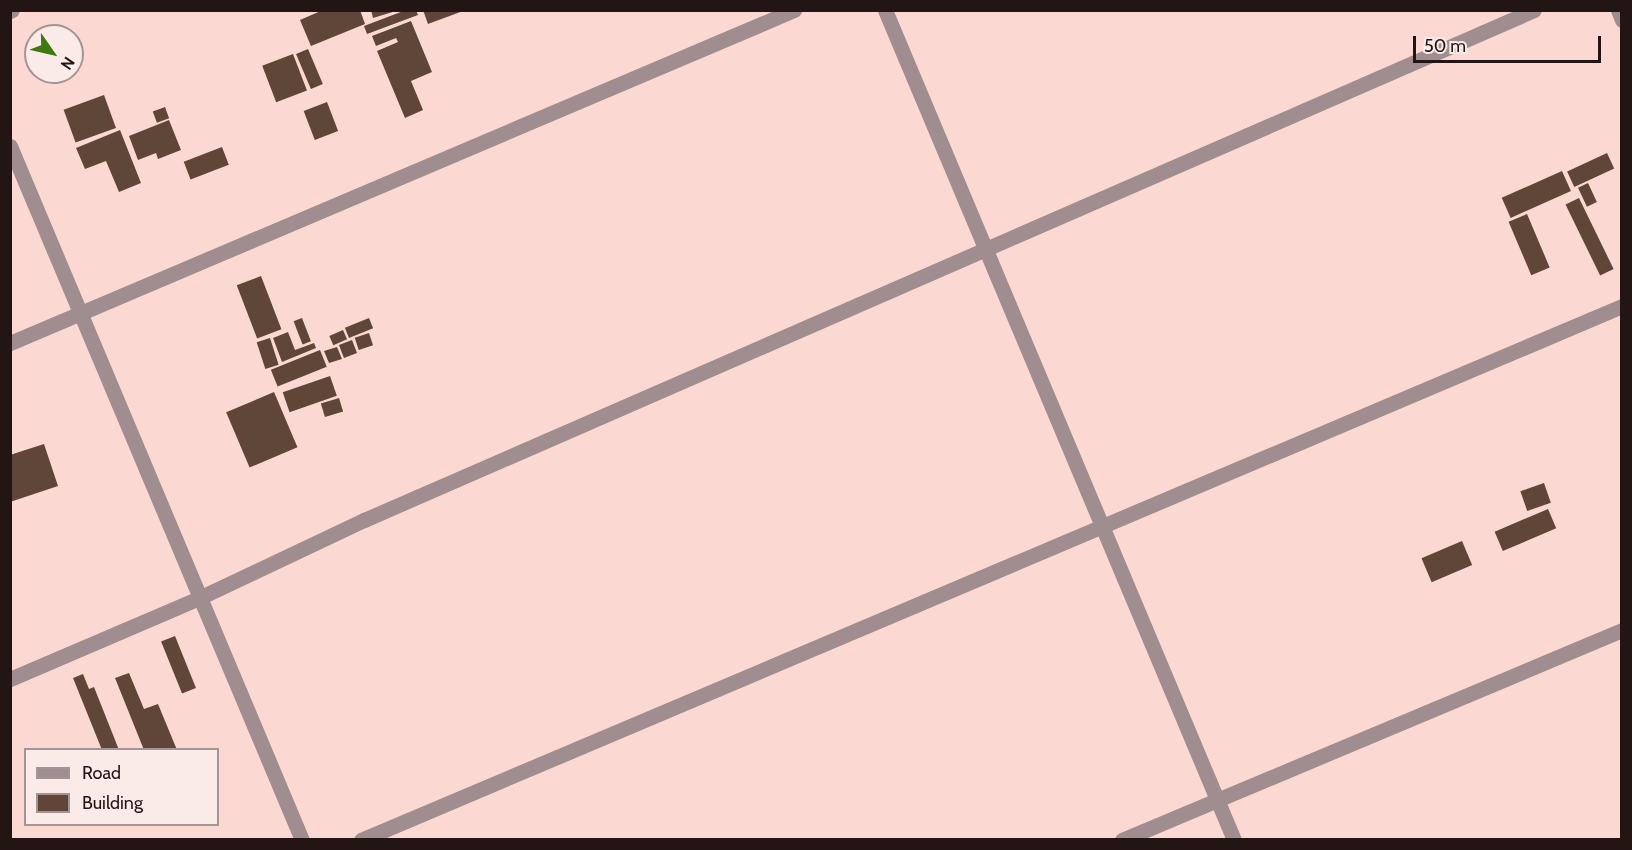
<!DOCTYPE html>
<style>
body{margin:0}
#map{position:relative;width:1632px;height:850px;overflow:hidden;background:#fcd8d3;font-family:Cabin,sans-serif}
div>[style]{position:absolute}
.building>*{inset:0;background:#5f4638;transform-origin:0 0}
.minor>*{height:15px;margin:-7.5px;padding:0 7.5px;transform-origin:7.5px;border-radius:7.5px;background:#9f8d90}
span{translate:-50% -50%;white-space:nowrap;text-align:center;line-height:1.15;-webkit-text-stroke:6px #faebe9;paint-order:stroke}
.frame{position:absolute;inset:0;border:12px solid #221514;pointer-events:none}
.legend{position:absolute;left:24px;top:748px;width:195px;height:78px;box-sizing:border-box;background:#faebe9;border:2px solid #a49594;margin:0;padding:8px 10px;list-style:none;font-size:18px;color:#221514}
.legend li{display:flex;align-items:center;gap:12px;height:30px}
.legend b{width:30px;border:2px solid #a49594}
.north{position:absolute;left:24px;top:24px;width:60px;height:60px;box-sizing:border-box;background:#faebe9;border:2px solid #a49594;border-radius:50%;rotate:124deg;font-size:16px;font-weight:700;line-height:24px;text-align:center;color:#221514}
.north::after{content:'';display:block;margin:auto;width:21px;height:27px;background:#3e7910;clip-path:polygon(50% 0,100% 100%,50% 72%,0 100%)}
.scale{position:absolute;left:1413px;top:36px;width:188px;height:27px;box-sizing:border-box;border:3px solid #221514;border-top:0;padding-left:8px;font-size:18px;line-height:21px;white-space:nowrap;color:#221514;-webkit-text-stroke:4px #faebe9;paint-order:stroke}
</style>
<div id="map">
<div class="building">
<i style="clip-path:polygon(323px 10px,360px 10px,365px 24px,311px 46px,300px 20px)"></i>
<i style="clip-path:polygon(371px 10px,396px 10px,396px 11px,373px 18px)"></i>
<i style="clip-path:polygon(406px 10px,416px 10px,418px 15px,367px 34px,364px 26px)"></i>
<i style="clip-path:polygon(423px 10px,463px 10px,463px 11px,428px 24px)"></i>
<i style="clip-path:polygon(411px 21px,432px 72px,411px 81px,423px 110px,405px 118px,377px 51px,398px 42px,396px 38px,376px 46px,372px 36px)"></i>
<i style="left:308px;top:49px;width:38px;height:13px;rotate:67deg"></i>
<i style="left:293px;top:54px;width:39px;height:33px;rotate:69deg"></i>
<i style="left:104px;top:95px;width:35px;height:43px;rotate:70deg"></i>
<i style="left:327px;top:102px;width:31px;height:25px;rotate:69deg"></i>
<i style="left:165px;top:107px;width:12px;height:13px;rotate:70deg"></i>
<i style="clip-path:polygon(169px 120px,181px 150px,158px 159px,156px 153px,138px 160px,129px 136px)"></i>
<i style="clip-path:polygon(120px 130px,141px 183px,119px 192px,106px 161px,85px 169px,76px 148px)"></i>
<i style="left:222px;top:147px;width:19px;height:41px;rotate:69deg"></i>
<i style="left:1607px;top:153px;width:17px;height:44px;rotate:65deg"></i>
<i style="left:1562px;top:171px;width:22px;height:66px;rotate:66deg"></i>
<i style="left:1588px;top:183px;width:21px;height:11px;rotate:65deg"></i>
<i style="left:1579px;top:198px;width:79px;height:15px;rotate:64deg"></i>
<i style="left:1527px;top:214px;width:58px;height:20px;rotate:67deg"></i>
<i style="left:261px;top:276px;width:57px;height:26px;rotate:69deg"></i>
<i style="left:302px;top:318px;width:25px;height:9px;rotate:69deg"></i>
<i style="left:369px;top:318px;width:11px;height:26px;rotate:68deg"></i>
<i style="left:343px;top:330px;width:10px;height:15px;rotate:66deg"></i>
<i style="clip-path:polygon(288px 332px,295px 350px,314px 343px,316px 348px,282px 362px,273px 338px)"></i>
<i style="left:369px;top:333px;width:13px;height:15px;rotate:72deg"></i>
<i style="left:270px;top:338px;width:28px;height:14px;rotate:72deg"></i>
<i style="left:352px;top:340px;width:14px;height:14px;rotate:69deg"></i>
<i style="clip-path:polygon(337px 347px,342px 359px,329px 363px,324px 351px)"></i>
<i style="left:320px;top:350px;width:18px;height:53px;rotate:68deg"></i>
<i style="left:330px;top:376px;width:21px;height:50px;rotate:71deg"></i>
<i style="left:274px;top:392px;width:60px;height:52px;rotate:67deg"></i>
<i style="left:339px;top:398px;width:14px;height:19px;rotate:73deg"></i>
<i style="clip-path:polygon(44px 444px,58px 486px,10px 502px,10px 455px)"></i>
<i style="left:1544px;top:483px;width:21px;height:25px;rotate:71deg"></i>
<i style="left:1548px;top:509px;width:21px;height:58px;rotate:67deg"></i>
<i style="left:1462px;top:541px;width:26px;height:44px;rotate:67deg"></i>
<i style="left:175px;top:636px;width:56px;height:15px;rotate:68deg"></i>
<i style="clip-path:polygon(129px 673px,144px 709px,158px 704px,177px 750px,144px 750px,115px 678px)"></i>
<i style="clip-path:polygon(83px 674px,89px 689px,94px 687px,119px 750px,102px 750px,73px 678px)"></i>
</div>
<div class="minor">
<i style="left:885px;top:10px;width:900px;rotate:67.19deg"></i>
<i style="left:1618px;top:10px;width:11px;rotate:68deg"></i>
<i style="left:10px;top:11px;width:2px;rotate:-27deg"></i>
<i style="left:10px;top:146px;width:753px;rotate:67.18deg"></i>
<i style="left:10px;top:343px;width:852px;rotate:-23.01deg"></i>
<i style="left:10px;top:679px;width:208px;rotate:-23.2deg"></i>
<i style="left:201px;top:597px;width:180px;rotate:-25.3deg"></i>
<i style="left:364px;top:520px;width:1276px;rotate:-23.55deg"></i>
<i style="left:361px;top:840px;width:1369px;rotate:-22.95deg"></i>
<i style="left:1122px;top:840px;width:542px;rotate:-22.78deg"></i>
</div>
<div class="frame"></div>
<ul class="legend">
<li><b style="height:8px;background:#9f8d90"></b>Road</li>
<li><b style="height:16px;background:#5f4638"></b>Building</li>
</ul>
<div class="north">N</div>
<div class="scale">50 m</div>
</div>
